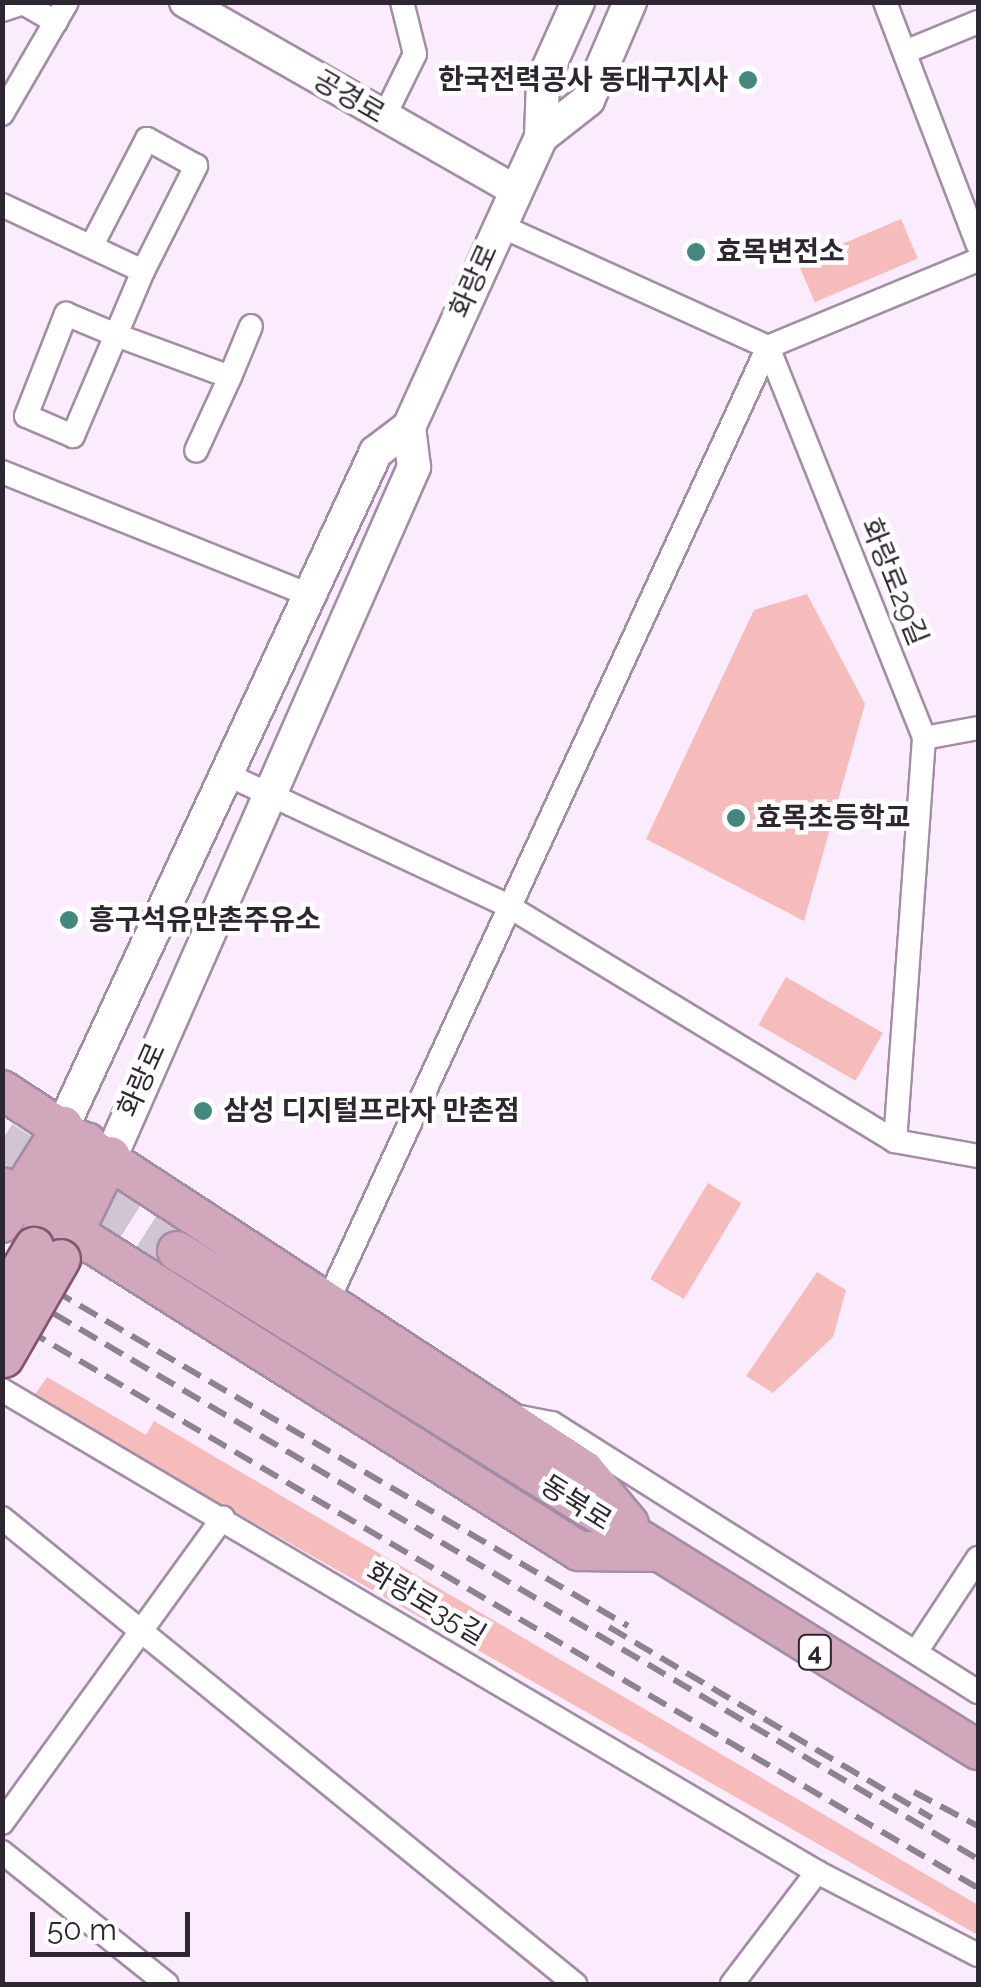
<!DOCTYPE html>
<meta charset="utf-8">
<style>
body{margin:0}
#map{position:relative;width:981px;height:1987px;overflow:hidden;background:#faecfc;font-family:Raleway,"Noto Sans KR",sans-serif}
div>[style]{position:absolute}
.green>*{inset:0;background:#f6bbbb;transform-origin:0 0}
.primary-tunnel>*{height:38px;margin-top:-19px;transform-origin:0;background:repeating-linear-gradient(90deg,#d1c4d3 0 38px,transparent 0 57px)}
.roads{filter:drop-shadow(2px 0 #a38da6) drop-shadow(-2px 0 #a38da6) drop-shadow(0 2px #a38da6) drop-shadow(0 -2px #a38da6)}
.minor>*{height:22px;margin:-11px;padding:0 11px;transform-origin:11px;border-radius:11px;background:#fff}
.tertiary>*{height:30px;margin:-15px;padding:0 15px;transform-origin:15px;border-radius:15px;background:#fff}
.secondary>*{height:32px;margin:-16px;padding:0 16px;transform-origin:16px;border-radius:16px;background:#fff}
.primary>*{height:38px;margin:-19px;padding:0 19px;transform-origin:19px;border-radius:19px;background:#d1a7bb}
.rail>*{height:6px;margin-top:-3px;transform-origin:0;background:repeating-linear-gradient(90deg,#8d828f 0 20px,transparent 0 30px)}
.bridges{filter:drop-shadow(2px 0 #84546d) drop-shadow(-2px 0 #84546d) drop-shadow(0 2px #84546d) drop-shadow(0 -2px #84546d)}
.primary-bridge>*{height:38px;margin:-19px;padding:0 19px;transform-origin:19px;border-radius:19px;background:#d1a7bb}
.dots>*{width:28px;height:28px;translate:-50% -50%;box-sizing:border-box;border:5px solid #fefefe;border-radius:50%}
span{translate:-50% -50%;white-space:nowrap;text-align:center;line-height:1.15;-webkit-text-stroke:9px #fefefe;paint-order:stroke}
.shield-label span{padding:2px 8px;background:#fefefe;border:2px solid;border-radius:8px;-webkit-text-stroke-width:0}
.shield-label{font-size:25px;color:#2e2630;font-weight:700}
.poi-label{font-size:28px;color:#2e2630;font-weight:700}
.right{translate:-100% -50%;text-align:right}
.left{translate:0 -50%;text-align:left}
.street-label{font-size:28px;color:#2e2630}
.frame{position:absolute;inset:0;border:5px solid #2e2630;pointer-events:none}
.scale{position:absolute;left:30px;top:1912px;width:160px;height:45px;box-sizing:border-box;border:5px solid #2e2630;border-top:0;padding-left:12px;font-size:30px;line-height:35px;white-space:nowrap;color:#2e2630;-webkit-text-stroke:8px #fefefe;paint-order:stroke}
</style>
<div id="map">
<div class="green">
<i style="left:901px;top:219px;width:43px;height:112px;rotate:67deg"></i>
<i style="clip-path:polygon(807px 594px,865px 704px,804px 921px,646px 839px,754px 610px)"></i>
<i style="left:786px;top:977px;width:112px;height:55px;rotate:30deg"></i>
<i style="left:708px;top:1183px;width:39px;height:112px;rotate:31deg"></i>
<i style="clip-path:polygon(817px 1272px,846px 1290px,833px 1337px,773px 1393px,746px 1376px)"></i>
<i style="clip-path:polygon(47px 1377px,146px 1435px,154px 1421px,978px 1905px,978px 1935px,33px 1397px)"></i>
</div>
<div class="primary-tunnel">
<i style="left:2px;top:1140px;width:207px;rotate:32.4deg"></i>
</div>
<div class="roads">
<div class="minor">
<i style="left:885px;top:2px;width:260px;rotate:69.1deg"></i>
<i style="left:2px;top:10px;width:22px;rotate:-18deg"></i>
<i style="left:23px;top:3px;width:38px;rotate:30deg"></i>
<i style="left:905px;top:52px;width:79px;rotate:-22.3deg"></i>
<i style="left:2px;top:114px;width:129px;rotate:-59.9deg"></i>
<i style="left:384px;top:117px;width:70px;rotate:-63.8deg"></i>
<i style="left:415px;top:54px;width:54px;rotate:-104deg"></i>
<i style="left:2px;top:205px;width:156px;rotate:25.1deg"></i>
<i style="left:143px;top:271px;width:118px;rotate:-63.2deg"></i>
<i style="left:196px;top:166px;width:56px;rotate:-151.1deg"></i>
<i style="left:147px;top:139px;width:119px;rotate:117.4deg"></i>
<i style="left:499px;top:225px;width:295px;rotate:24.4deg"></i>
<i style="left:768px;top:347px;width:421px;rotate:68.2deg"></i>
<i style="left:924px;top:738px;width:404px;rotate:94.1deg"></i>
<i style="left:143px;top:271px;width:69px;rotate:112.9deg"></i>
<i style="left:116px;top:335px;width:110px;rotate:113.1deg"></i>
<i style="left:73px;top:436px;width:51px;rotate:-156.9deg"></i>
<i style="left:26px;top:416px;width:110px;rotate:-68.6deg"></i>
<i style="left:66px;top:314px;width:54px;rotate:22.8deg"></i>
<i style="left:116px;top:335px;width:121px;rotate:20.2deg"></i>
<i style="left:230px;top:377px;width:81px;rotate:114.7deg"></i>
<i style="left:230px;top:377px;width:55px;rotate:-67.6deg"></i>
<i style="left:2px;top:472px;width:332px;rotate:21.8deg"></i>
<i style="left:924px;top:738px;width:55px;rotate:-10.5deg"></i>
<i style="left:228px;top:775px;width:306px;rotate:25deg"></i>
<i style="left:505px;top:904px;width:456px;rotate:31.3deg"></i>
<i style="left:895px;top:1141px;width:84px;rotate:10.2deg"></i>
<i style="left:327px;top:1303px;width:1053px;rotate:-65.24deg"></i>
<i style="left:768px;top:347px;width:227px;rotate:-22.5deg"></i>
<i style="left:2px;top:1390px;width:947px;rotate:30.6deg"></i>
<i style="left:817px;top:1872px;width:181px;rotate:27.3deg"></i>
<i style="left:515px;top:1416px;width:38px;rotate:11deg"></i>
<i style="left:552px;top:1423px;width:504px;rotate:32.27deg"></i>
<i style="left:2px;top:1518px;width:739px;rotate:39.12deg"></i>
<i style="left:916px;top:1652px;width:113px;rotate:-56.6deg"></i>
<i style="left:2px;top:1823px;width:377px;rotate:-54.1deg"></i>
<i style="left:2px;top:1852px;width:211px;rotate:38.7deg"></i>
<i style="left:732px;top:1984px;width:141px;rotate:-52.8deg"></i>
</div>
<div class="tertiary">
<i style="left:185px;top:2px;width:380px;rotate:29.7deg"></i>
</div>
<div class="secondary">
<i style="left:541px;top:137px;width:60px;rotate:-38.2deg"></i>
<i style="left:588px;top:100px;width:107px;rotate:-66.8deg"></i>
<i style="left:63px;top:1126px;width:743px;rotate:-65.09deg"></i>
<i style="left:376px;top:452px;width:41px;rotate:-37.1deg"></i>
<i style="left:409px;top:427px;width:319px;rotate:-65.5deg"></i>
<i style="left:541px;top:137px;width:57px;rotate:-88deg"></i>
<i style="left:543px;top:80px;width:85px;rotate:-65.8deg"></i>
<i style="left:111px;top:1156px;width:753px;rotate:-66.26deg"></i>
<i style="left:414px;top:467px;width:40px;rotate:-97.1deg"></i>
</div>
<div class="primary">
<i style="left:2px;top:1090px;width:695px;rotate:33.14deg"></i>
<i style="left:584px;top:1470px;width:70px;rotate:50.2deg"></i>
<i style="left:2px;top:1187px;width:682px;rotate:32.25deg"></i>
<i style="left:579px;top:1551px;width:72px;rotate:0.8deg"></i>
<i style="left:2px;top:1223px;width:115px;rotate:-57.8deg"></i>
<i style="left:39px;top:1238px;width:107px;rotate:-63.4deg"></i>
<i style="left:177px;top:1251px;width:944px;rotate:31.92deg"></i>
<i style="left:62px;top:1257px;width:112px;rotate:-64.1deg"></i>
</div>
</div>
<div class="rail">
<i style="left:2px;top:1260px;width:725px;rotate:30.31deg"></i>
<i style="left:2px;top:1283px;width:1133px;rotate:30.55deg"></i>
<i style="left:2px;top:1315px;width:1132px;rotate:30.42deg"></i>
<i style="left:609px;top:1627px;width:375px;rotate:30.6deg"></i>
<i style="left:914px;top:1792px;width:72px;rotate:28deg"></i>
</div>
<div class="bridges">
<div class="primary-bridge">
<i style="left:2px;top:1301px;width:63px;rotate:-59.3deg"></i>
<i style="left:4px;top:1358px;width:114px;rotate:-60.1deg"></i>
</div>
</div>
<div class="dots">
<i style="left:748px;top:80px;background:#44887d"></i>
<i style="left:696px;top:252px;background:#44887d"></i>
<i style="left:736px;top:818px;background:#44887d"></i>
<i style="left:69px;top:920px;background:#44887d"></i>
<i style="left:203px;top:1111px;background:#44887d"></i>
</div>
<div class="shield-label">
<span style="left:815px;top:1652px">4</span>
</div>
<div class="poi-label">
<span class="right" style="left:728px;top:80px">한국전력공사 동대구지사</span>
<span class="left" style="left:716px;top:252px">효목변전소</span>
<span class="left" style="left:756px;top:818px">효목초등학교</span>
<span class="left" style="left:89px;top:920px">흥구석유만촌주유소</span>
<span class="left" style="left:223px;top:1111px">삼성 디지털프라자 만촌점</span>
</div>
<div class="street-label">
<span style="left:349px;top:97px;rotate:30deg">공경로</span>
<span style="left:474px;top:281px;rotate:-66deg">화랑로</span>
<span style="left:894px;top:582px;rotate:68deg">화랑로29길</span>
<span style="left:142px;top:1080px;rotate:-66deg">화랑로</span>
<span style="left:576px;top:1503px;rotate:32deg">동북로</span>
<span style="left:426px;top:1604px;rotate:31deg">화랑로35길</span>
</div>
<div class="frame"></div>
<div class="scale">50 m</div>
</div>
